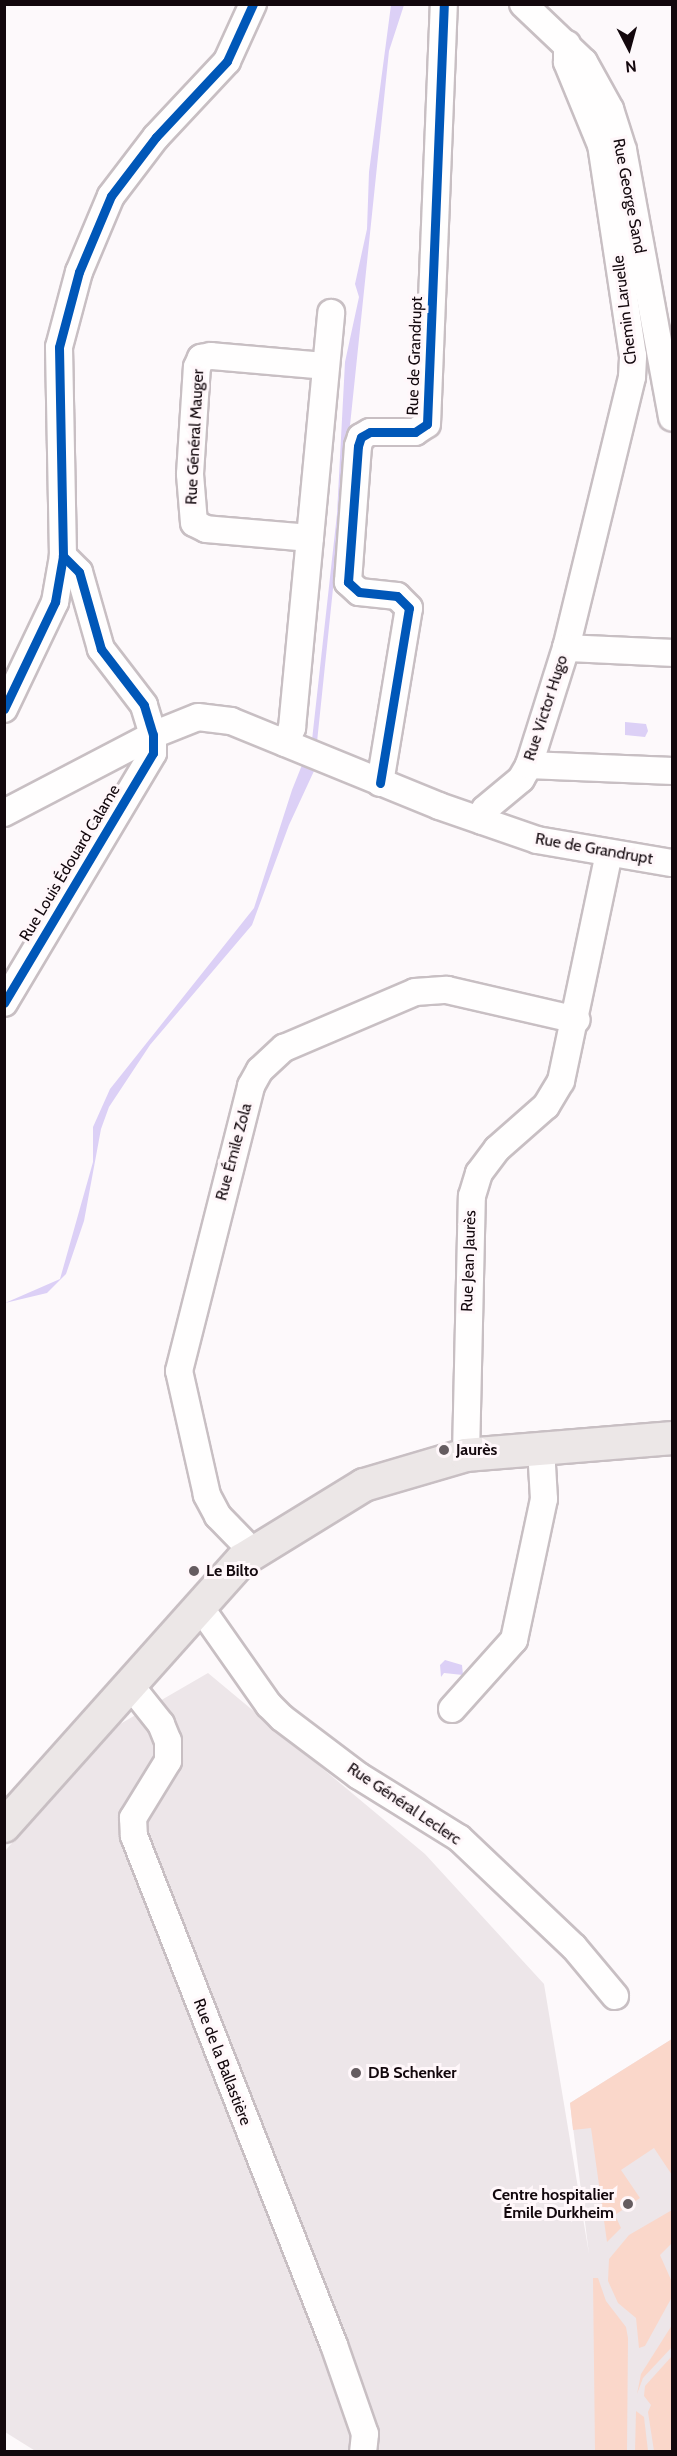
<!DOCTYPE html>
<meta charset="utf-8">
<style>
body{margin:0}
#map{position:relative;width:677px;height:2456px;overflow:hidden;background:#fdf9fb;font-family:Cabin,sans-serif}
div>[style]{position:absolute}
.built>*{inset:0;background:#ede6e9}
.green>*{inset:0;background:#fad7ca}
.water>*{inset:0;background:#dcd0f6}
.roads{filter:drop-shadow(2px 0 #c8bfc3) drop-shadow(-2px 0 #c8bfc3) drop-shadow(0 2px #c8bfc3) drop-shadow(0 -2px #c8bfc3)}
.minor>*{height:26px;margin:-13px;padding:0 13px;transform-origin:13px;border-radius:13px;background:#fffefe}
.major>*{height:32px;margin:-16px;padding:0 16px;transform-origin:16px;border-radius:16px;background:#ece7e7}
.cycleway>*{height:9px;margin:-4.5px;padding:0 4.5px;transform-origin:4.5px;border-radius:4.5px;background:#0057b8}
.dots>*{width:16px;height:16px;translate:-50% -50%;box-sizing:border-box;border:3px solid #fff7fa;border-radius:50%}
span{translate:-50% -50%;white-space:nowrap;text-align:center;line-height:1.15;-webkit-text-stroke:6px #fff7fa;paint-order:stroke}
.street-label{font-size:16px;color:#13080d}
.poi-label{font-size:16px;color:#13080d;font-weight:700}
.left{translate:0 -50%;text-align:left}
.right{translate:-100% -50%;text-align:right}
.frame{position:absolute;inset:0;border:6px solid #13080d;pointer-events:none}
.north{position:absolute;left:599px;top:18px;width:60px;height:60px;-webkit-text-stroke:4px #fff7fa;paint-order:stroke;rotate:174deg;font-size:16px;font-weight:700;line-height:24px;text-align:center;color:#13080d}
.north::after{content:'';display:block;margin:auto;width:21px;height:27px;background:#13080d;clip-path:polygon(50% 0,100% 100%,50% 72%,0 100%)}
</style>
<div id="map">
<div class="built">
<i style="clip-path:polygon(208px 1673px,425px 1854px,544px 1984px,589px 2254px,570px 2103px,672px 2039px,672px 2451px,37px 2452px,5px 2432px,5px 1851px,108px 1731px)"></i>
</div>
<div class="green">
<i style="clip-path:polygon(672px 2039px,672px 2175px,654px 2148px,621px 2170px,640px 2198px,615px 2215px,621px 2228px,607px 2242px,591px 2128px,573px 2130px,570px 2103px)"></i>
<i style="clip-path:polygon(672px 2210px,672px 2243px,660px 2255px,672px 2282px,672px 2297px,645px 2346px,639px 2348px,636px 2318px,618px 2303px,608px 2281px,609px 2259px,629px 2235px)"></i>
<i style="clip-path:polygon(593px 2278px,598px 2278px,606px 2301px,626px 2327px,628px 2338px,627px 2451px,595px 2451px)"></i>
<i style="clip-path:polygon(672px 2325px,672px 2347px,643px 2378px,637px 2394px,641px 2374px)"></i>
<i style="clip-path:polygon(672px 2356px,672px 2451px,654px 2451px,648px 2412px,651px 2405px,644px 2396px,645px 2386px)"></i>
<i style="clip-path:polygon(636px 2411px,644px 2417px,648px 2451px,635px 2451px)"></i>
</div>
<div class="water">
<i style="clip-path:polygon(391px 5px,404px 5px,389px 51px,314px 771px,289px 825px,252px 925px,150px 1045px,109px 1107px,101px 1129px,84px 1221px,66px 1274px,47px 1293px,5px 1303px,60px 1279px,93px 1162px,93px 1127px,110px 1089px,254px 908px,292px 790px,312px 740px,337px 514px,345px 362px,359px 297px,355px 284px,367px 229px,369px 172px)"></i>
<i style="clip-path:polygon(625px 722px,646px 724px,648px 731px,645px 737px,625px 735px)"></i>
<i style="clip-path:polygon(445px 1660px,462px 1665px,463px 1675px,444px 1673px,441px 1677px,440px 1665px)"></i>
</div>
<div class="roads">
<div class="minor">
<i style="left:523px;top:4px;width:84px;rotate:43.6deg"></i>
<i style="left:584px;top:62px;width:54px;rotate:61deg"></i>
<i style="left:610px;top:109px;width:43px;rotate:72.4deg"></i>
<i style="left:623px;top:150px;width:272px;rotate:79.6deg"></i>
<i style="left:310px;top:538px;width:104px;rotate:-175.1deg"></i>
<i style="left:206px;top:529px;width:13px;rotate:-153deg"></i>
<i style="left:194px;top:523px;width:49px;rotate:-94.7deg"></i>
<i style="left:190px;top:474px;width:107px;rotate:-86.3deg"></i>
<i style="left:197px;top:367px;width:10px;rotate:-66deg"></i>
<i style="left:201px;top:358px;width:10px;rotate:-11deg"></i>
<i style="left:211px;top:356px;width:115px;rotate:5deg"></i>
<i style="left:566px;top:648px;width:279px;rotate:-76.3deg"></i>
<i style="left:632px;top:377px;width:21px;rotate:-87deg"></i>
<i style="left:633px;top:356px;width:213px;rotate:-98.6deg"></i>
<i style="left:601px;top:145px;width:90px;rotate:-112.3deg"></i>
<i style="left:567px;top:62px;width:18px;rotate:-90deg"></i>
<i style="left:4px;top:709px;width:119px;rotate:-64.5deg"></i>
<i style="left:55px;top:602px;width:47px;rotate:-80.1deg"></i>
<i style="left:63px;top:556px;width:209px;rotate:-91.1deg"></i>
<i style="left:59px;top:347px;width:78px;rotate:-75.1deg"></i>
<i style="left:79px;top:272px;width:82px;rotate:-67.2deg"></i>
<i style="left:111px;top:196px;width:74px;rotate:-52.7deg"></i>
<i style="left:156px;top:137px;width:104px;rotate:-46.9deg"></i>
<i style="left:227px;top:61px;width:63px;rotate:-65.5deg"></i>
<i style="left:285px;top:743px;width:17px;rotate:-65deg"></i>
<i style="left:292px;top:728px;width:417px;rotate:-84.6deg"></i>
<i style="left:529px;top:765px;width:143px;rotate:2.4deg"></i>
<i style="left:380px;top:783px;width:177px;rotate:-80.6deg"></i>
<i style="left:409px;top:608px;width:17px;rotate:-135deg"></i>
<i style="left:397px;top:596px;width:38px;rotate:-174deg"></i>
<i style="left:359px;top:592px;width:15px;rotate:-138deg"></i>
<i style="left:348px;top:582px;width:136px;rotate:-85.8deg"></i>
<i style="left:358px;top:446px;width:9px;rotate:-72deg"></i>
<i style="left:361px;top:437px;width:10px;rotate:-29deg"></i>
<i style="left:370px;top:432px;width:45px"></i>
<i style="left:415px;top:432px;width:14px;rotate:-34deg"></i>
<i style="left:427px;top:424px;width:420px;rotate:-87.7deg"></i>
<i style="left:4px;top:813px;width:168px;rotate:-27.6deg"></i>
<i style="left:153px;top:735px;width:48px;rotate:-21.8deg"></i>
<i style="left:198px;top:717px;width:33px;rotate:7deg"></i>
<i style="left:231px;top:721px;width:225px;rotate:22.2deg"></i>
<i style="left:439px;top:806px;width:104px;rotate:19.1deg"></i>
<i style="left:537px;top:840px;width:137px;rotate:9.7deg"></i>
<i style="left:482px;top:821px;width:12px;rotate:-76deg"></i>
<i style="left:485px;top:809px;width:47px;rotate:-39.8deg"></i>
<i style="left:521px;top:779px;width:16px;rotate:-60deg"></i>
<i style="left:529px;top:765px;width:123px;rotate:-72.5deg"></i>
<i style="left:566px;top:648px;width:106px;rotate:2.7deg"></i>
<i style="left:4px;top:1003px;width:291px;rotate:-59.2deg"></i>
<i style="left:153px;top:753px;width:18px;rotate:-90deg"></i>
<i style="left:153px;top:735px;width:31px;rotate:-107deg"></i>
<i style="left:144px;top:705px;width:71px;rotate:-127.5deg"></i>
<i style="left:101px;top:649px;width:80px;rotate:-105.9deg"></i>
<i style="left:79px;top:572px;width:23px;rotate:-135deg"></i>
<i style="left:466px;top:1455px;width:259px;rotate:-88.7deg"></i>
<i style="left:472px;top:1196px;width:24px;rotate:-73deg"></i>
<i style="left:479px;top:1173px;width:30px;rotate:-53deg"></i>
<i style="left:497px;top:1149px;width:65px;rotate:-41.3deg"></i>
<i style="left:546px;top:1106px;width:29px;rotate:-59deg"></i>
<i style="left:561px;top:1081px;width:233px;rotate:-78.1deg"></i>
<i style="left:254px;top:1553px;width:52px;rotate:-134.2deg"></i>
<i style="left:218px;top:1516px;width:24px;rotate:-118deg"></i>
<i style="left:207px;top:1495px;width:127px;rotate:-102.7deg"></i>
<i style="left:179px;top:1371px;width:294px;rotate:-75.8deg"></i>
<i style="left:251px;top:1086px;width:18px;rotate:-61deg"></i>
<i style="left:260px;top:1070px;width:33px;rotate:-43deg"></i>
<i style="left:284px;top:1048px;width:142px;rotate:-23.1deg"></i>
<i style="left:415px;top:992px;width:32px;rotate:-4deg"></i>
<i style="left:447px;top:990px;width:133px;rotate:13deg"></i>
<i style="left:200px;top:1607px;width:120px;rotate:54.9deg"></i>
<i style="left:269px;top:1705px;width:18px;rotate:45deg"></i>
<i style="left:282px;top:1718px;width:96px;rotate:37deg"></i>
<i style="left:359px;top:1776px;width:118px;rotate:31.8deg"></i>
<i style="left:459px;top:1838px;width:158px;rotate:43.5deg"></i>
<i style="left:574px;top:1947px;width:64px;rotate:50.1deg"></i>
<i style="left:130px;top:1685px;width:50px;rotate:51.5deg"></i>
<i style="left:161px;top:1724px;width:18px;rotate:68deg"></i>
<i style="left:168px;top:1741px;width:20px;rotate:90deg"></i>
<i style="left:168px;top:1761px;width:67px;rotate:121.6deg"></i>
<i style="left:133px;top:1818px;width:18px;rotate:87deg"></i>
<i style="left:134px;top:1836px;width:547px;rotate:68.55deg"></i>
<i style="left:334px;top:2345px;width:94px;rotate:70.8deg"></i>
<i style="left:365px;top:2434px;width:18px;rotate:96deg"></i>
<i style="left:452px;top:1709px;width:93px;rotate:-48.1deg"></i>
<i style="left:514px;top:1640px;width:144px;rotate:-78deg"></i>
<i style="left:544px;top:1499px;width:50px;rotate:-93.4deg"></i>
</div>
<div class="major">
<i style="left:4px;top:1826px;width:357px;rotate:-48.2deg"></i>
<i style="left:242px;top:1560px;width:143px;rotate:-31.6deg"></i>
<i style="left:364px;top:1485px;width:106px;rotate:-16.4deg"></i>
<i style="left:466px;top:1455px;width:207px;rotate:-4.7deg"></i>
</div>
</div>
<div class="cycleway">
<i style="left:4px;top:709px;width:119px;rotate:-64.5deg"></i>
<i style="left:55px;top:602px;width:47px;rotate:-80.1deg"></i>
<i style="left:63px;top:556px;width:209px;rotate:-91.1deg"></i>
<i style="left:59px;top:347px;width:78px;rotate:-75.1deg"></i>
<i style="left:79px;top:272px;width:82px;rotate:-67.2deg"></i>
<i style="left:111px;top:196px;width:74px;rotate:-52.7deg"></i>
<i style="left:156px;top:137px;width:104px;rotate:-46.9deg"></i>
<i style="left:227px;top:61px;width:63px;rotate:-65.5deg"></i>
<i style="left:380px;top:783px;width:177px;rotate:-80.6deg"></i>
<i style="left:409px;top:608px;width:17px;rotate:-135deg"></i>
<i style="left:397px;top:596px;width:38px;rotate:-174deg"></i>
<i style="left:359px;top:592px;width:15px;rotate:-138deg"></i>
<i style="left:348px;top:582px;width:136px;rotate:-85.8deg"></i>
<i style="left:358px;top:446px;width:9px;rotate:-72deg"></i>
<i style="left:361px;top:437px;width:10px;rotate:-29deg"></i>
<i style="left:370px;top:432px;width:45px"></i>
<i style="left:415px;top:432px;width:14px;rotate:-34deg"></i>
<i style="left:427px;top:424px;width:420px;rotate:-87.7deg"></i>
<i style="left:4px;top:1003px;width:291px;rotate:-59.2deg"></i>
<i style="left:153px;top:753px;width:18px;rotate:-90deg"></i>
<i style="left:153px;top:735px;width:31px;rotate:-107deg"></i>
<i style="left:144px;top:705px;width:71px;rotate:-127.5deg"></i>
<i style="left:101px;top:649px;width:80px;rotate:-105.9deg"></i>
<i style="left:79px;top:572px;width:23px;rotate:-135deg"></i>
</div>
<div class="dots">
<i style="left:444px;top:1450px;background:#655c60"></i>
<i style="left:194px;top:1571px;background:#655c60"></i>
<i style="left:356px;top:2073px;background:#655c60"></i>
<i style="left:628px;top:2204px;background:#655c60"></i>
</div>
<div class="street-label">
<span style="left:629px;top:196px;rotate:79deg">Rue George Sand</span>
<span style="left:625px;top:310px;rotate:-97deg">Chemin Laruelle</span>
<span style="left:415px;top:356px;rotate:-88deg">Rue de Grandrupt</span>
<span style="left:195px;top:437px;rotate:-87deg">Rue Général Mauger</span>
<span style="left:546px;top:708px;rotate:-72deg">Rue Victor Hugo</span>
<span style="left:594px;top:849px;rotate:10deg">Rue de Grandrupt</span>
<span style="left:70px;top:863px;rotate:-59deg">Rue Louis Édouard Calame</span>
<span style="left:234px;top:1152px;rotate:-75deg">Rue Émile Zola</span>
<span style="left:469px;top:1261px;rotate:-88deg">Rue Jean Jaurès</span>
<span style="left:404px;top:1804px;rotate:34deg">Rue Général Leclerc</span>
<span style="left:222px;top:2062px;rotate:69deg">Rue de la Ballastière</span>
</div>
<div class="poi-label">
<span class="left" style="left:456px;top:1450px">Jaurès</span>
<span class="left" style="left:206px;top:1571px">Le Bilto</span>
<span class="left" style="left:368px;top:2073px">DB Schenker</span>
<span class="right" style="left:614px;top:2204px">Centre hospitalier<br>Émile Durkheim</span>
</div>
<div class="frame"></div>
<div class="north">N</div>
</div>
